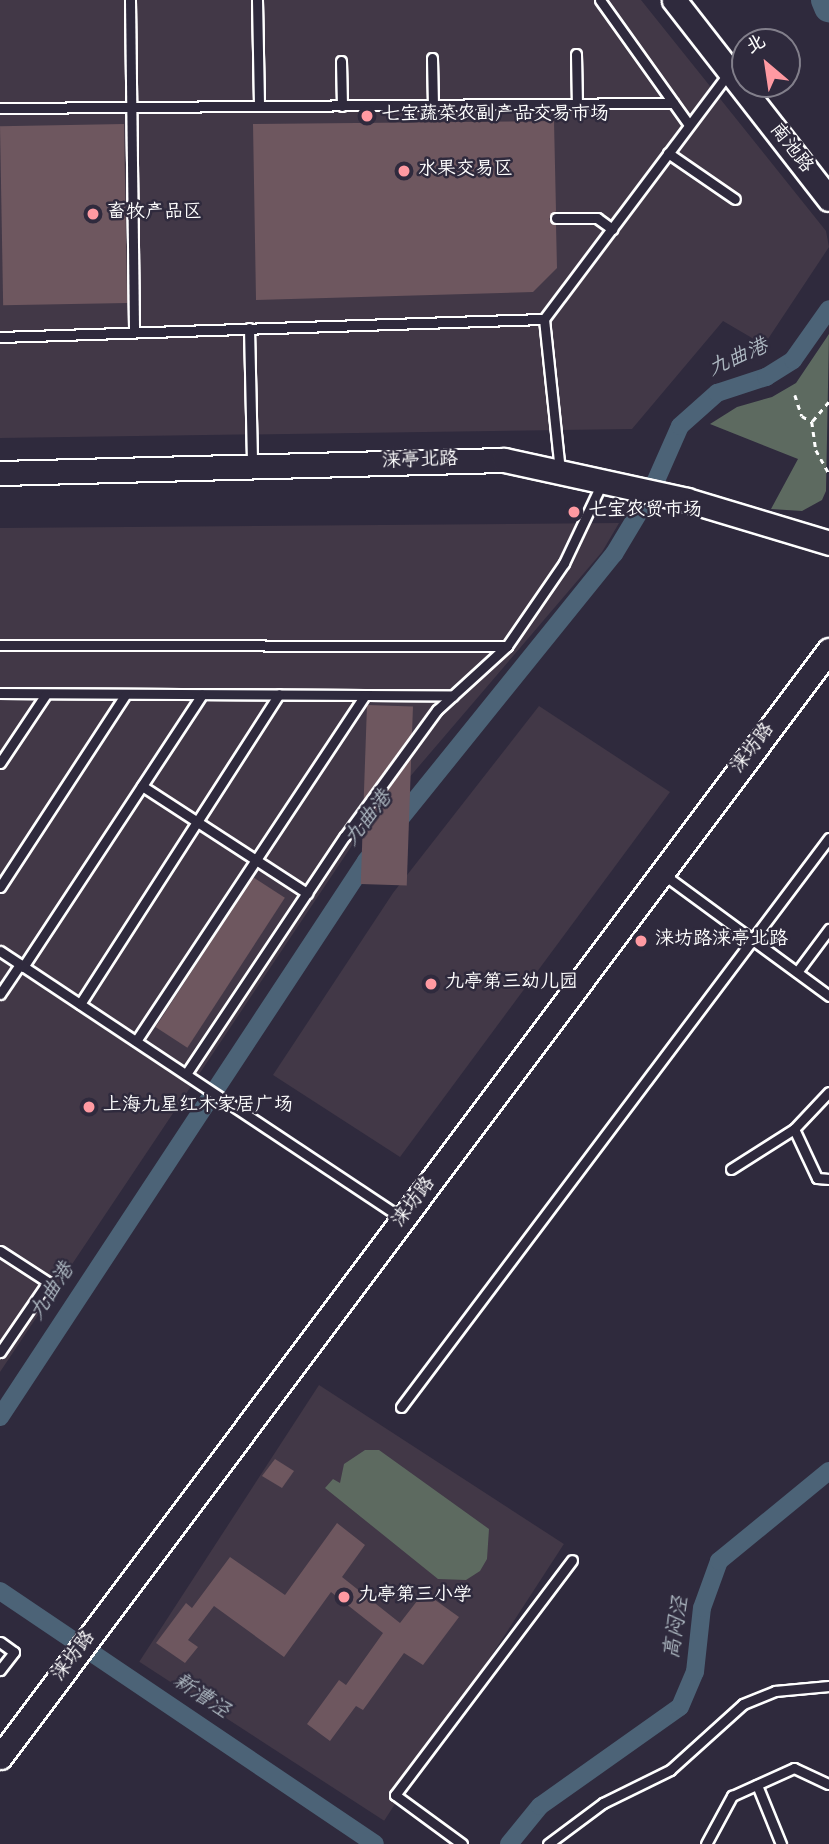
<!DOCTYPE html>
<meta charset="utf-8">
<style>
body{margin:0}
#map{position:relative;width:829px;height:1844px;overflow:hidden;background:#2f2a3d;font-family:"Gochi Hand","LXGW WenKai TC",sans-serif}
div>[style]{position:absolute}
.built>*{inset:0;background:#423847;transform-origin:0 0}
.green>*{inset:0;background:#5d6a60}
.canal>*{height:18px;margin:-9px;padding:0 9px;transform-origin:9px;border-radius:9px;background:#4c6377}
.river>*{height:30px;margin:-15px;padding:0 15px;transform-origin:15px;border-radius:15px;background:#4c6377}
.building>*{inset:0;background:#6e575f;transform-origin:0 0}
.path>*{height:2.5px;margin-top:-1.25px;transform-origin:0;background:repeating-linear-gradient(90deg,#fff 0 5px,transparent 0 10px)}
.roads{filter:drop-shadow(2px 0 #fff) drop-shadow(-2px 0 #fff) drop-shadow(0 2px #fff) drop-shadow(0 -2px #fff)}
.service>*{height:9px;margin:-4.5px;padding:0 4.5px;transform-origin:4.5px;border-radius:4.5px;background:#2f2a3d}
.tertiary>*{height:23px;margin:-11.5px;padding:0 11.5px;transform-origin:11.5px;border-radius:11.5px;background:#2f2a3d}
.dots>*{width:19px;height:19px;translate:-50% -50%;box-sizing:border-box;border:4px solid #2f2a3d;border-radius:50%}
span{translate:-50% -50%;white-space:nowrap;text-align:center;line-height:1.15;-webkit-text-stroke:5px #2f2a3d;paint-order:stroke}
.poi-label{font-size:19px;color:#fff}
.left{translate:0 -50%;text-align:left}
.street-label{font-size:19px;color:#fff}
.water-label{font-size:21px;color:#aeb9c2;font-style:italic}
.north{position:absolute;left:731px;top:28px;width:70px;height:70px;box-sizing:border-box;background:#2f2a3d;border:2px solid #827f8b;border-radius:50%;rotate:331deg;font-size:19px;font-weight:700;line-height:28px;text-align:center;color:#fff}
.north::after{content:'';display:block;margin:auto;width:24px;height:32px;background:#ff9aa2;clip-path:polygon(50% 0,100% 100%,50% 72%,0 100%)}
</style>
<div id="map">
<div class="built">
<i style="clip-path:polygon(0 0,641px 0,826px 231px,829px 247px,764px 345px,723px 321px,632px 429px,0 438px)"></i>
<i style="clip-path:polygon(619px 523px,602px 552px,355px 841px,0 1372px,0 528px)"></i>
<i style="clip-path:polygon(539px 706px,670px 792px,400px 1157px,273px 1075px,393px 893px)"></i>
<i style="left:319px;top:1385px;width:292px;height:330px;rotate:33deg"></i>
</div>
<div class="green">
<i style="clip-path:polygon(829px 334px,826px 491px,822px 500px,802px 511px,771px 509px,798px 459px,710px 424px,737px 407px,772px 397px,796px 383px)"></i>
<i style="clip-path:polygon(365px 1450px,379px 1450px,489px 1529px,487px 1559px,480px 1571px,466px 1580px,438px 1579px,325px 1488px,333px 1479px,340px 1483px,344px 1464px)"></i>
</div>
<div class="canal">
<i style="left:0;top:1417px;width:666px;rotate:-56.64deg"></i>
<i style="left:366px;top:861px;width:395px;rotate:-51.1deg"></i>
<i style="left:614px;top:554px;width:70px;rotate:-59deg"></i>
<i style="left:650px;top:494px;width:74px;rotate:-66.2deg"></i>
<i style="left:680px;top:426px;width:50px;rotate:-41.7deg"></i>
<i style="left:717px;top:393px;width:52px;rotate:-18.1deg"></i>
<i style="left:766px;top:377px;width:32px;rotate:-32deg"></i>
<i style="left:793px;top:360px;width:62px;rotate:-54.8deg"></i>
<i style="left:0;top:1591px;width:452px;rotate:34deg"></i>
<i style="left:509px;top:1844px;width:49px;rotate:-50.8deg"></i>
<i style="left:540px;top:1806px;width:171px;rotate:-35.3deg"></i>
<i style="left:680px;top:1707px;width:38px;rotate:-67deg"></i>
<i style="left:695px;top:1672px;width:64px;rotate:-83.8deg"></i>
<i style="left:702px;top:1608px;width:50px;rotate:-70.1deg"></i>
<i style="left:719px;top:1561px;width:142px;rotate:-39.3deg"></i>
</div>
<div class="river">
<i style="left:826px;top:0;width:8px;rotate:67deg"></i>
</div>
<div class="building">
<i style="clip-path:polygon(554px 121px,556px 211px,549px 219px,556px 225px,557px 268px,533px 292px,256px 300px,253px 124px)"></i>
<i style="left:124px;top:124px;width:179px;height:124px;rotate:89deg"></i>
<i style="left:367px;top:705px;width:46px;height:179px;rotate:2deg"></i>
<i style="left:253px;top:877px;width:38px;height:179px;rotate:33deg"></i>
<i style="clip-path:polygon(275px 1459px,294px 1471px,282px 1488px,262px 1476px)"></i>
<i style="clip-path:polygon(337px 1523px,365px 1545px,342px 1577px,400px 1623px,424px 1592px,459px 1617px,423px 1665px,404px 1653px,363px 1710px,356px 1706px,330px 1741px,307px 1724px,339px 1680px,346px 1685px,383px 1633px,331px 1592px,284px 1657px,214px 1606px,188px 1640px,198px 1647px,185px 1663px,156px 1643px,186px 1603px,192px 1608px,230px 1557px,285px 1595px)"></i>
</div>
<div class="path">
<i style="left:795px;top:395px;width:22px;rotate:72deg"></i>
<i style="left:802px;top:416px;width:12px;rotate:31deg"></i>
<i style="left:829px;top:402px;width:26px;rotate:130deg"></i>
<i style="left:812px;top:422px;width:28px;rotate:82deg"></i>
<i style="left:816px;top:450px;width:26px;rotate:61deg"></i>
</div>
<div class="roads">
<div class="service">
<i style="left:130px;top:0;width:332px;rotate:89.3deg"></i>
<i style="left:257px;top:0;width:106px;rotate:88.9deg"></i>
<i style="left:600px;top:0;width:153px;rotate:54.5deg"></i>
<i style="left:576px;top:54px;width:50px;rotate:88.9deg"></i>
<i style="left:432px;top:58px;width:47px;rotate:88.8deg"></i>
<i style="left:341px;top:61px;width:45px;rotate:88.7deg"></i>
<i style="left:0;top:108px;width:673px;rotate:-0.43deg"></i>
<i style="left:668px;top:153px;width:81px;rotate:34.5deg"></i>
<i style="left:556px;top:218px;width:41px"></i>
<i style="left:597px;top:218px;width:19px;rotate:36deg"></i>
<i style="left:544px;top:319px;width:152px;rotate:84deg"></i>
<i style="left:249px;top:328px;width:137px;rotate:88.7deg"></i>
<i style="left:0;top:337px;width:544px;rotate:-1.9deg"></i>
<i style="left:544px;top:319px;width:308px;rotate:-53.1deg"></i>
<i style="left:0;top:645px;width:507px;rotate:0.11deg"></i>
<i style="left:0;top:693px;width:453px;rotate:0.3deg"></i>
<i style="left:0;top:763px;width:83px;rotate:-56.3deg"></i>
<i style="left:142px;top:786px;width:197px;rotate:33deg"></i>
<i style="left:663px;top:874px;width:206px;rotate:36.3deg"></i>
<i style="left:0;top:887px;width:230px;rotate:-56.9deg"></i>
<i style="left:0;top:951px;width:481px;rotate:33.6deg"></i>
<i style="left:23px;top:967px;width:326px;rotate:-56.7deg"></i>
<i style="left:797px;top:972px;width:54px;rotate:-53.3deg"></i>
<i style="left:0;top:994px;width:36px;rotate:-56deg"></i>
<i style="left:80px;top:1004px;width:368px;rotate:-57.3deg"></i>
<i style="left:136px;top:1041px;width:415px;rotate:-56.5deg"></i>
<i style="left:186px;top:1074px;width:286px;rotate:-56.3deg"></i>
<i style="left:345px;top:836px;width:156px;rotate:-53.9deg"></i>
<i style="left:437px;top:710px;width:95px;rotate:-42.4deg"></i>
<i style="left:507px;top:646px;width:101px;rotate:-55.5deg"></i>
<i style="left:564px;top:563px;width:89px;rotate:-64.6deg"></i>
<i style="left:794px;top:1129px;width:54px;rotate:64.9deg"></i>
<i style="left:817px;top:1178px;width:12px;rotate:5deg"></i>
<i style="left:731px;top:1169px;width:75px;rotate:-32.4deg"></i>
<i style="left:794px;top:1129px;width:51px;rotate:-46.6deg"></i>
<i style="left:0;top:1251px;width:57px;rotate:32.9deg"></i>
<i style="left:48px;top:1282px;width:85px;rotate:124.4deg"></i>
<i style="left:401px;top:1407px;width:712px;rotate:-53.05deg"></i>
<i style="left:0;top:1642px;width:17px;rotate:36deg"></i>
<i style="left:14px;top:1652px;width:23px;rotate:128deg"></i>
<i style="left:757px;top:1785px;width:64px;rotate:67.9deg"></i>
<i style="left:462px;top:1844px;width:83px;rotate:-143.8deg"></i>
<i style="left:395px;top:1795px;width:294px;rotate:-53deg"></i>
<i style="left:548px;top:1844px;width:69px;rotate:-36.7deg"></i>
<i style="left:603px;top:1803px;width:75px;rotate:-26.2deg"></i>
<i style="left:670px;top:1770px;width:98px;rotate:-42.1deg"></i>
<i style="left:743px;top:1704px;width:35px;rotate:-22deg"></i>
<i style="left:775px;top:1691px;width:54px;rotate:-5.3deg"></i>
<i style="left:706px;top:1844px;width:55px;rotate:-61.6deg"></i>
<i style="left:732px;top:1796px;width:68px;rotate:-24.3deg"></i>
<i style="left:794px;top:1768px;width:38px;rotate:25deg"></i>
</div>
<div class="tertiary">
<i style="left:674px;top:0;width:252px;rotate:52.1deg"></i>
<i style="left:0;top:473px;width:504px;rotate:-1.48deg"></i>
<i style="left:504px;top:460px;width:187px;rotate:12.3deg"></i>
<i style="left:687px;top:500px;width:148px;rotate:16.8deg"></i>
<i style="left:0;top:1757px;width:1383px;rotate:-53.17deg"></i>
</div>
</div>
<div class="dots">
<i style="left:367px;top:116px;background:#ff9aa2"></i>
<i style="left:404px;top:171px;background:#ff9aa2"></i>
<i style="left:93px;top:214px;background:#ff9aa2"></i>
<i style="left:574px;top:512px;background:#ff9aa2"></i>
<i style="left:641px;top:941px;background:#ff9aa2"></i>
<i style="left:431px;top:984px;background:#ff9aa2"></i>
<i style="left:89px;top:1107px;background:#ff9aa2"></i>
<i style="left:344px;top:1597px;background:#ff9aa2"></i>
</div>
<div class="poi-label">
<span class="left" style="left:381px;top:116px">七宝蔬菜农副产品交易市场</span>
<span class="left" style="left:418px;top:171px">水果交易区</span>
<span class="left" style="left:107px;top:214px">畜牧产品区</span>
<span class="left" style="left:588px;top:512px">七宝农贸市场</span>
<span class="left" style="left:655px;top:941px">涞坊路涞亭北路</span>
<span class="left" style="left:445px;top:984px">九亭第三幼儿园</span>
<span class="left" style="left:103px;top:1107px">上海九星红木家居广场</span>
<span class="left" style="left:358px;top:1597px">九亭第三小学</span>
</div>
<div class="street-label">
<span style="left:790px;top:149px;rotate:52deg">南池路</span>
<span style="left:420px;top:462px;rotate:-2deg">涞亭北路</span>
<span style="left:754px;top:749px;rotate:-53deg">涞坊路</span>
<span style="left:415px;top:1203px;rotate:-53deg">涞坊路</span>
<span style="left:75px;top:1657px;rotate:-53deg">涞坊路</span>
</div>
<div class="water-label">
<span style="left:739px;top:360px;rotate:-24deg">九曲港</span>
<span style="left:370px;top:820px;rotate:-52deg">九曲港</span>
<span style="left:54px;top:1293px;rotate:-57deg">九曲港</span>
<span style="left:679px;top:1628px;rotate:-81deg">高闷泾</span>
<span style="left:200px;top:1698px;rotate:34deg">新漕泾</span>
</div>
<div class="north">北</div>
</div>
